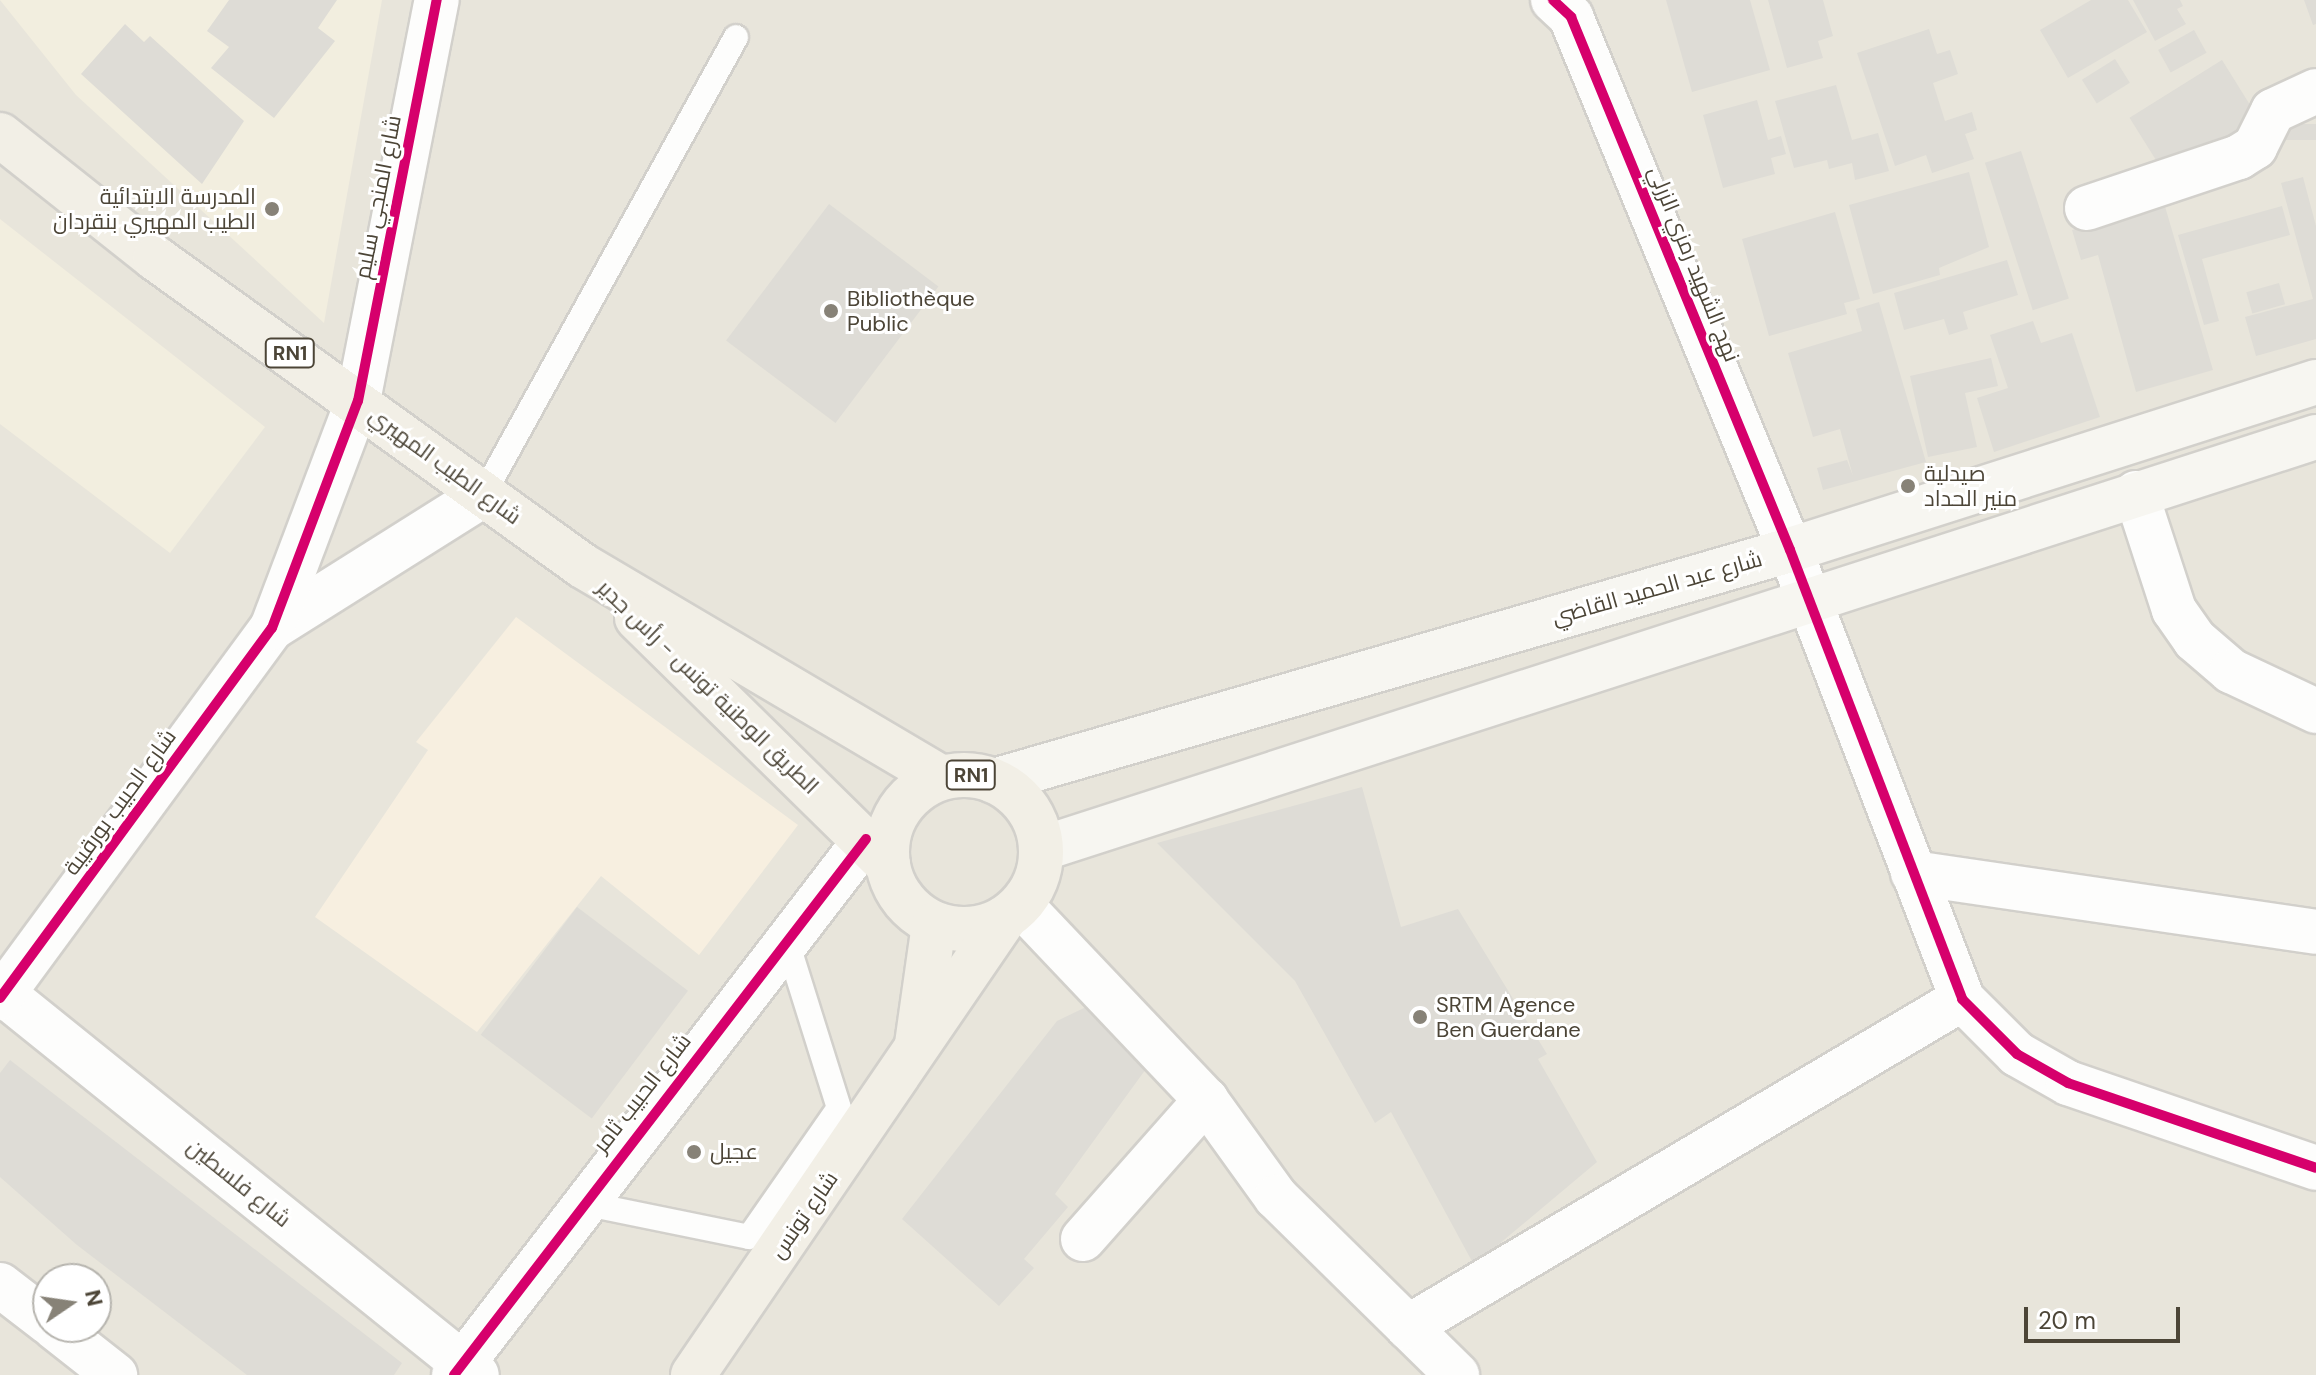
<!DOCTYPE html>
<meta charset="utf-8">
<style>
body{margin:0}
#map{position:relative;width:2316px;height:1375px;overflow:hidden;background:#f4f3ee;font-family:"DM Sans",Cairo,sans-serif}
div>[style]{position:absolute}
.residential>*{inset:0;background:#e8e5db}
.commercial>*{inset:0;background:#f7efe0}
.education>*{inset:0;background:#f2eedf}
.building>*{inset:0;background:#dedcd6;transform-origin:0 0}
.roads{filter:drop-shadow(2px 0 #d2d0cb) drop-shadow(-2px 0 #d2d0cb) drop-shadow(0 2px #d2d0cb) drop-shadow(0 -2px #d2d0cb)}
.service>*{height:24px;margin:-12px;padding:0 12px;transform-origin:12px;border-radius:12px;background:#fdfdfc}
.minor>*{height:44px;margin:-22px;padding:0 22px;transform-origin:22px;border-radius:22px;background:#fdfdfc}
.tertiary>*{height:44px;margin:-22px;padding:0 22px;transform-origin:22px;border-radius:22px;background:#fdfdfc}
.secondary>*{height:44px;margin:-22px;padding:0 22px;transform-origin:22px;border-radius:22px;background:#f7f6f1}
.primary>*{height:44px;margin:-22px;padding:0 22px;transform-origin:22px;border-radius:22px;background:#f2efe6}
.primary>.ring{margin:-22px;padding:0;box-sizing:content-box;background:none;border:44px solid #f2efe6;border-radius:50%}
.cycleway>*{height:10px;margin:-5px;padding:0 5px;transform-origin:5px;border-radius:5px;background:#d6006c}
.dots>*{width:22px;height:22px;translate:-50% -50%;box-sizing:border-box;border:4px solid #fff;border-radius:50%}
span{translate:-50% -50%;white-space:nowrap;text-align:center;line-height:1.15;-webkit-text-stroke:6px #fff;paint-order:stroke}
.shield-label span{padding:2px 6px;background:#fff;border:2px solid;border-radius:6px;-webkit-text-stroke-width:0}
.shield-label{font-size:20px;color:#4c4537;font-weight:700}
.poi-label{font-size:22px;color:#4c4537}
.right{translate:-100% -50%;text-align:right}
.left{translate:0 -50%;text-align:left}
.street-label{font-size:22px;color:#4c4537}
.north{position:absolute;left:32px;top:1263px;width:80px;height:80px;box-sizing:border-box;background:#fff;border:2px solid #b7b5af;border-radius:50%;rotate:77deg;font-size:22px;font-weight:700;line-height:32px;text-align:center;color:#4c4537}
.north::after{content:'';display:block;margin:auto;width:28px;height:36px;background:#878277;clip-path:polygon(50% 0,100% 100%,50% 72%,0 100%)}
.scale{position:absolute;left:2024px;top:1307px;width:156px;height:36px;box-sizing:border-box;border:4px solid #4c4537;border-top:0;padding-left:10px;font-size:24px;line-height:28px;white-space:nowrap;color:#4c4537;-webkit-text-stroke:6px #fff;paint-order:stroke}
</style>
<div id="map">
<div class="residential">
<i style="clip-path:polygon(evenodd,0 0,2316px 0,2316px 1375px,0 1375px,0 0,48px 1279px,96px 1279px,96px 1327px,48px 1327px,48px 1279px)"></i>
</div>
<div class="commercial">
<i style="clip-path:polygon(516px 617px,798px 825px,699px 955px,601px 876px,477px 1032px,315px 917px,428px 750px,416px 742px)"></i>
</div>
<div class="education">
<i style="clip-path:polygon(0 0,382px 0,324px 323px,76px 95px)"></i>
<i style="clip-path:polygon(0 219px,265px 427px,170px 553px,0 424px)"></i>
</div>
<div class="building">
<i style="clip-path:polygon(229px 0,337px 0,318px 28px,335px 41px,274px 118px,211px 68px,229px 47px,207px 31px)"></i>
<i style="clip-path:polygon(1666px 0,1750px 0,1770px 70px,1692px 92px)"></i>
<i style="clip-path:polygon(1768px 0,1823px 0,1833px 36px,1818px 41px,1823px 58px,1787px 68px)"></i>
<i style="clip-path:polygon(2091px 0,2128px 0,2147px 32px,2068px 78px,2040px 30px)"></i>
<i style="clip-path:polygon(2133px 0,2180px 0,2183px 6px,2177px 9px,2186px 24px,2155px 41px)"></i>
<i style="clip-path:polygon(2304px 0,2316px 0,2316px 24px,2313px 25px)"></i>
<i style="clip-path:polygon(125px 24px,144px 42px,150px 36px,244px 121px,202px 184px,81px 74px)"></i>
<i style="clip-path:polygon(1929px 29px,1937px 54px,1950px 50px,1958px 74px,1933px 83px,1945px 121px,1972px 112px,1977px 130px,1965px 134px,1974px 159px,1932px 173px,1926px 155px,1895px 166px,1857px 53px)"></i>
<i style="left:2194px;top:30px;width:26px;height:41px;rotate:61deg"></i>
<i style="left:2115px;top:59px;width:28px;height:39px;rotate:58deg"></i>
<i style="left:2222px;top:60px;width:73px;height:109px;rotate:58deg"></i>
<i style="clip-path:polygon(1836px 85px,1852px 140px,1878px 133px,1889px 171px,1855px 180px,1852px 163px,1829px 169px,1827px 160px,1794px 168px,1775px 101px)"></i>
<i style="clip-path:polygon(1757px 100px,1768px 140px,1781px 136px,1786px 154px,1771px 158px,1775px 174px,1723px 188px,1703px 115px)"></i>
<i style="left:2316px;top:124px;width:16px;height:37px;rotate:90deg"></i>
<i style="left:2021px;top:151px;width:155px;height:38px;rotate:72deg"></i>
<i style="clip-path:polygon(1969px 172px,1989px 247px,1939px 268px,1940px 275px,1873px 294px,1849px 205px)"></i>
<i style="clip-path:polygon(2303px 177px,2316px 226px,2316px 339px,2256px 356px,2245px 317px,2313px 299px,2281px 183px)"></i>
<i style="clip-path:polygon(2164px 203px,2213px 370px,2136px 392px,2098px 255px,2081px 260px,2072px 230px)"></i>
<i style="left:829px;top:204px;width:137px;height:171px;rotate:37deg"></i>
<i style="clip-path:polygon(2282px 206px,2290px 235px,2202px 259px,2219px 321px,2204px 325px,2178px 235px)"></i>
<i style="clip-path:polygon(1835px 212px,1860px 299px,1844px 303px,1847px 314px,1769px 336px,1742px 239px)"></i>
<i style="clip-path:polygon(2007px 260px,2018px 295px,1963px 312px,1968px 329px,1949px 335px,1944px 319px,1904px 330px,1894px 293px)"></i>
<i style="left:2279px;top:283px;width:22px;height:34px;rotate:74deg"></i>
<i style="clip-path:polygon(1879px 302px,1926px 462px,1823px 490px,1817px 468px,1847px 460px,1853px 476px,1840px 429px,1813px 437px,1788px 353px,1862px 331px,1856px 309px)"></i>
<i style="clip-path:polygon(2033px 321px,2041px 343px,2072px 333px,2100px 417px,1994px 452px,1977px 398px,2008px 388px,1990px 335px)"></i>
<i style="clip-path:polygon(1991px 358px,1998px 386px,1965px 393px,1977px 447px,1928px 457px,1910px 376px)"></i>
<i style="clip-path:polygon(1362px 787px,1401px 927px,1458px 909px,1547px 1054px,1538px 1059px,1597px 1162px,1474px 1265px,1391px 1112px,1375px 1123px,1295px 981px,1157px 843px)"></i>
<i style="left:577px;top:907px;width:139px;height:160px;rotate:37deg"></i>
<i style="clip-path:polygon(1086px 1007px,1151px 1062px,1055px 1194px,1068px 1207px,1024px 1259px,1034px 1268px,999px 1306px,902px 1219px,1057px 1021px)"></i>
<i style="clip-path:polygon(10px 1060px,402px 1363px,394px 1375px,247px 1375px,77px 1245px,0 1177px,0 1073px)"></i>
</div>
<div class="roads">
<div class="service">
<i style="left:483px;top:495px;width:523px;rotate:-61.08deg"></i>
<i style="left:582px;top:1203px;width:170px;rotate:11.5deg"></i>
<i style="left:749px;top:1237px;width:157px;rotate:-55.1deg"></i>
<i style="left:839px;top:1108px;width:174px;rotate:-107.4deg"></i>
</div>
<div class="minor">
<i style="left:1553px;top:0;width:25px;rotate:43deg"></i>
<i style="left:1571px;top:17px;width:576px;rotate:67.66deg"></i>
<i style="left:1790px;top:550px;width:481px;rotate:69deg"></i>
<i style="left:1962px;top:999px;width:78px;rotate:45deg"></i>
<i style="left:2017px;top:1054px;width:59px;rotate:29.6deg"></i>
<i style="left:2068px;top:1083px;width:262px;rotate:18.9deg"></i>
<i style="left:2087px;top:208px;width:160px;rotate:-18.5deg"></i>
<i style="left:2239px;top:157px;width:19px;rotate:-32deg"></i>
<i style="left:2255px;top:147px;width:40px;rotate:-63.4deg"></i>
<i style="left:2273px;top:111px;width:47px;rotate:-24.9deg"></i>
<i style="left:2136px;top:493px;width:123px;rotate:72deg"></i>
<i style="left:2174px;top:610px;width:37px;rotate:55deg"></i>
<i style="left:2195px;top:640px;width:48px;rotate:40.7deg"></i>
<i style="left:2231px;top:671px;width:94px;rotate:25.2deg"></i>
<i style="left:272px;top:628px;width:249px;rotate:-32.2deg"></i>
<i style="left:1913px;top:873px;width:407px;rotate:8.3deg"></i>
<i style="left:1021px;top:905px;width:269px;rotate:46.5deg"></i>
<i style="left:1206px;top:1100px;width:120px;rotate:54.2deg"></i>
<i style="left:1276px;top:1197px;width:254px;rotate:44.5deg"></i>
<i style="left:0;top:991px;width:612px;rotate:38.84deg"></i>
<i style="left:0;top:998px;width:459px;rotate:-53.7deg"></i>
<i style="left:272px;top:628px;width:243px;rotate:-69.3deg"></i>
<i style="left:1083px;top:1239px;width:186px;rotate:-48.5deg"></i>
<i style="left:0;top:1285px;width:61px;rotate:37.6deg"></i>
<i style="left:54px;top:1327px;width:78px;rotate:38.2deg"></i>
<i style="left:1408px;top:1327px;width:644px;rotate:-30.63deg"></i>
<i style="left:454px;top:1375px;width:676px;rotate:-52.45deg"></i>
</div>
<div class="tertiary">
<i style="left:358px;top:401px;width:409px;rotate:-78.9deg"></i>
</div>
<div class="secondary">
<i style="left:994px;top:781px;width:829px;rotate:-16.18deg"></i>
<i style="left:1790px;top:550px;width:552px;rotate:-17.71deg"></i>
<i style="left:1041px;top:849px;width:1340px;rotate:-17.91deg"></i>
</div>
<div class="primary">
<i style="left:0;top:135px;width:198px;rotate:38.4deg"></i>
<i style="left:155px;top:258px;width:527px;rotate:35.74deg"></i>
<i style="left:583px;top:566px;width:416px;rotate:30.6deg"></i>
<i style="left:637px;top:618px;width:352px;rotate:44.5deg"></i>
<i class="ring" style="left:887px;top:775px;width:110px;height:110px"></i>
<i style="left:917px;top:1044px;width:121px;rotate:-81.9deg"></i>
<i style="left:693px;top:1375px;width:553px;rotate:-55.68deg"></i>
</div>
</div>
<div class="cycleway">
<i style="left:1553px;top:0;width:25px;rotate:43deg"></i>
<i style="left:1571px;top:17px;width:576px;rotate:67.66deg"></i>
<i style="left:1790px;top:550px;width:481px;rotate:69deg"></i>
<i style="left:1962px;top:999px;width:78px;rotate:45deg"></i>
<i style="left:2017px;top:1054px;width:59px;rotate:29.6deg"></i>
<i style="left:2068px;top:1083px;width:262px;rotate:18.9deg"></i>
<i style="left:0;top:998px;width:459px;rotate:-53.7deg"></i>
<i style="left:272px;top:628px;width:243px;rotate:-69.3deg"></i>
<i style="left:358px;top:401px;width:409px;rotate:-78.9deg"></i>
<i style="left:454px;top:1375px;width:676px;rotate:-52.45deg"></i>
</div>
<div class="dots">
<i style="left:272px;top:209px;background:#878277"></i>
<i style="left:831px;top:311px;background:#878277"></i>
<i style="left:1908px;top:486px;background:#878277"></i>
<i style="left:1420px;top:1017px;background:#878277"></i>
<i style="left:694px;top:1152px;background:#878277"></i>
</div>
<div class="shield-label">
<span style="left:290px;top:353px">RN1</span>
<span style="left:971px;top:775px">RN1</span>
</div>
<div class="poi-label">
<span class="right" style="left:256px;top:209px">المدرسة الابتدائية<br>الطيب المهيري بنقردان</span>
<span class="left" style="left:847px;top:311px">Bibliothèque<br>Public</span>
<span class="left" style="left:1924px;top:486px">صيدلية<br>منير الحداد</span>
<span class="left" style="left:1436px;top:1017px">SRTM Agence<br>Ben Guerdane</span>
<span class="left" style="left:710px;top:1152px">عجيل</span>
</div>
<div class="street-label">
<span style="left:378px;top:197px;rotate:-79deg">شارع المنجي سليم</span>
<span style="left:1694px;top:264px;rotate:68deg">نهج الشهيد رمزي الزرلي</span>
<span style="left:445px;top:466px;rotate:36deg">شارع الطيب المهيري</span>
<span style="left:1657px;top:588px;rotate:-16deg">شارع عبد الحميد القاضي</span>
<span style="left:708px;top:687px;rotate:44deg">الطريق الوطنية تونس - رأس جدير</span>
<span style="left:120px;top:802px;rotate:-54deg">شارع الحبيب بورقيبة</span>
<span style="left:642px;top:1093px;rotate:-52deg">شارع الحبيب ثامر</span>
<span style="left:239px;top:1183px;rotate:39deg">شارع فلسطين</span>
<span style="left:804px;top:1215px;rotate:-55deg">شارع تونس</span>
</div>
<div class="north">N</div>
<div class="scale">20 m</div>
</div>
